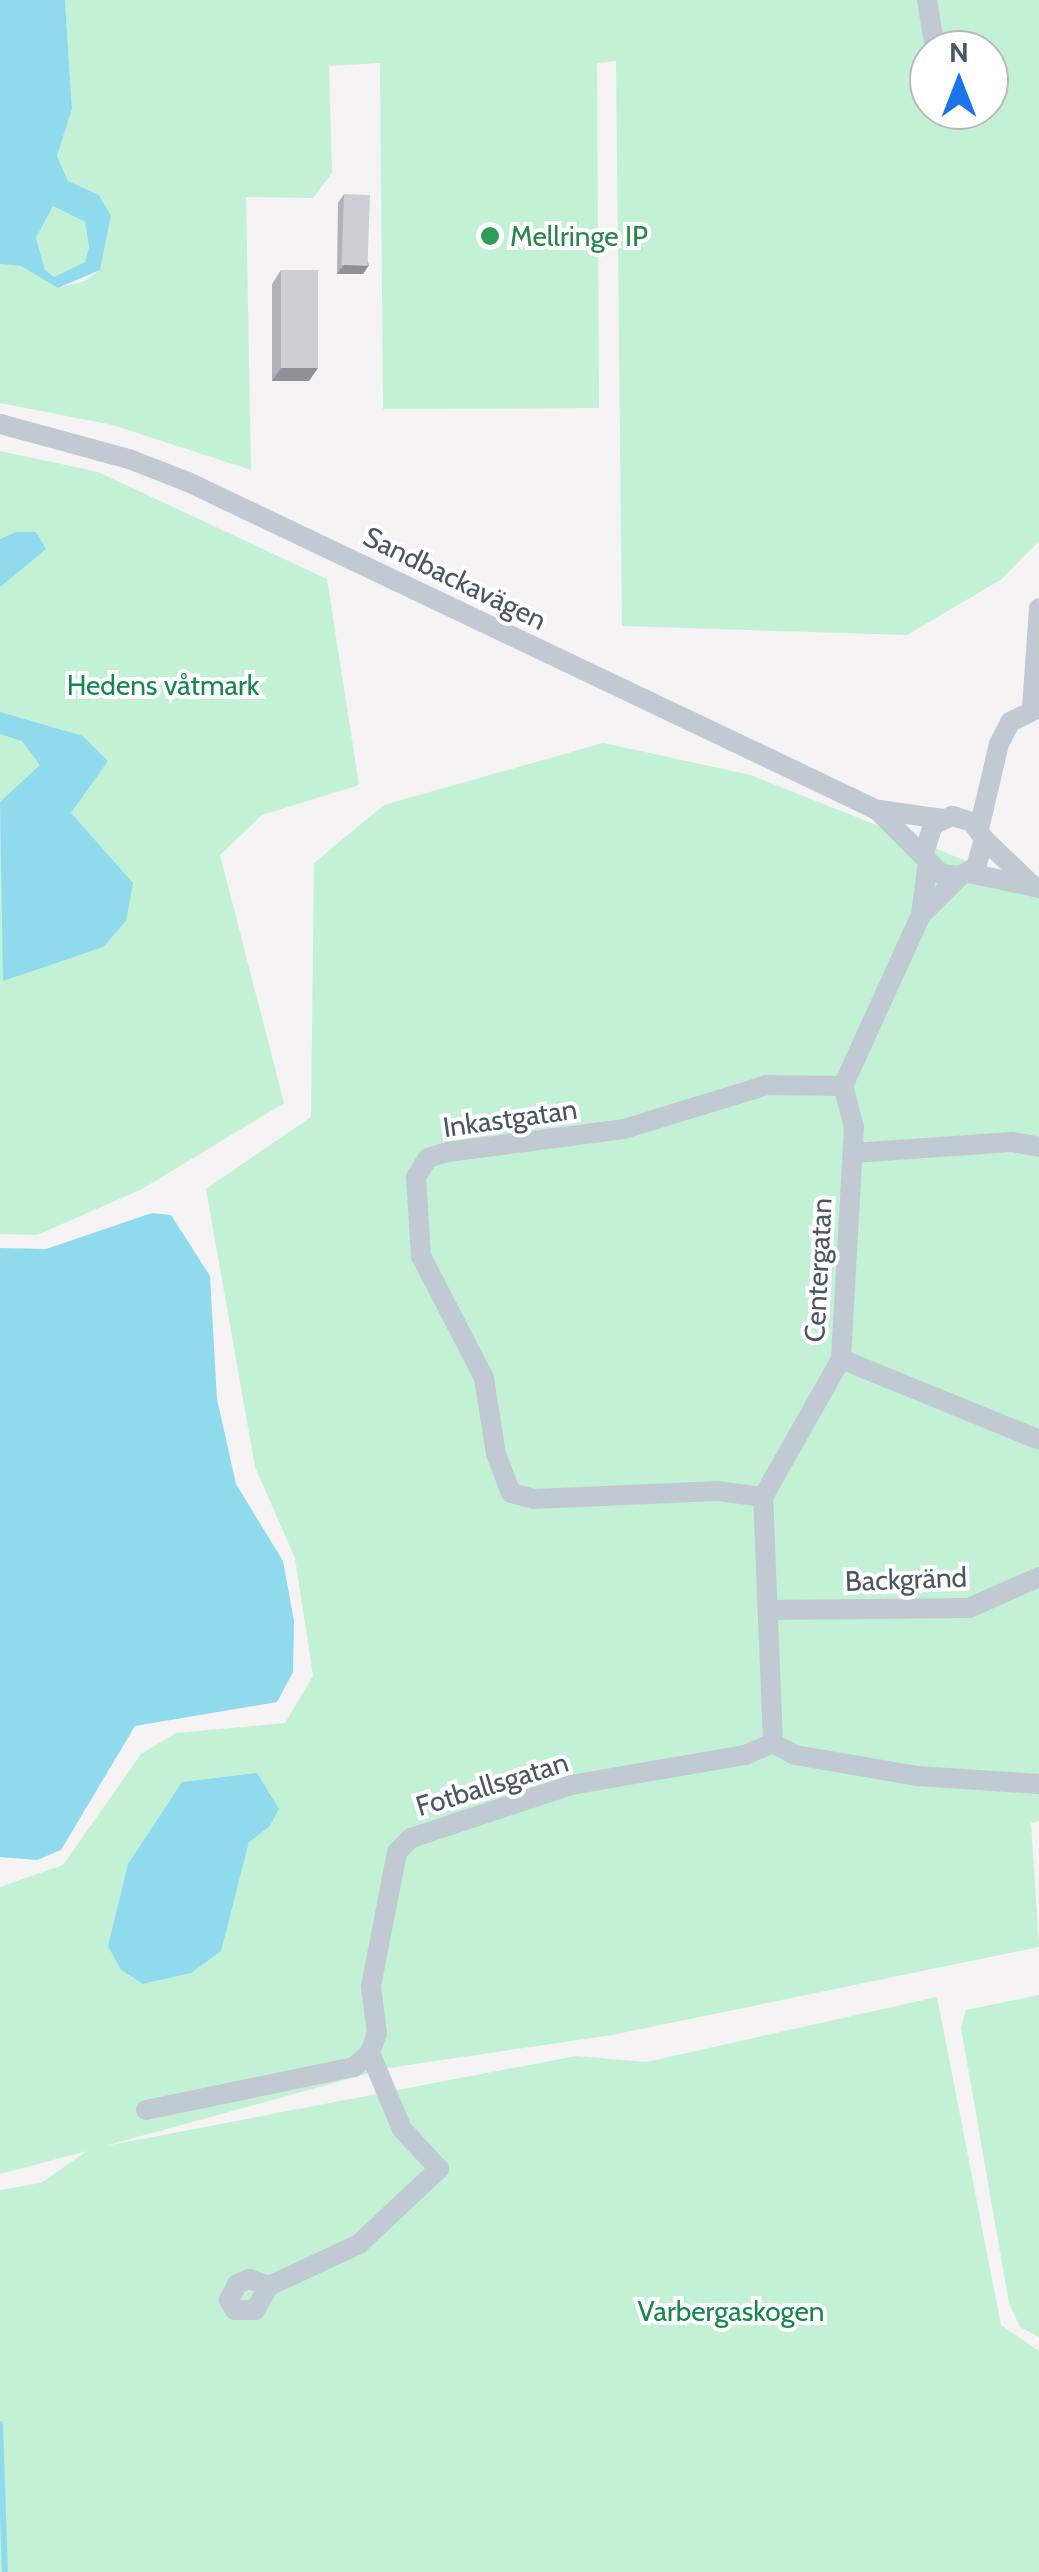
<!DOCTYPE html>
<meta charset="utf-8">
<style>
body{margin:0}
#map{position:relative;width:1039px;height:2572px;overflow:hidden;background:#f5f3f3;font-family:Cabin,sans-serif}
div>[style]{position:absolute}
.green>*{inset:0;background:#c3f1d5}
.water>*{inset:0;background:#90daee}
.stream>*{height:6px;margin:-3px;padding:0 3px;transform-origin:3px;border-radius:3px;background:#90daee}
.minor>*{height:20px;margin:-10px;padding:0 10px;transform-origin:10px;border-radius:10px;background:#c1cad2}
.wall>*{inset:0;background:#b0b2b7}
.shaded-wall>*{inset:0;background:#909195}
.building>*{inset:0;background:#cdcfd5;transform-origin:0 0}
.dots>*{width:28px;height:28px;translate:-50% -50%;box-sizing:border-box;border:5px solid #fff;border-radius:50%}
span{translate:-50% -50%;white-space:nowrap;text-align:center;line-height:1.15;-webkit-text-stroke:8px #fff;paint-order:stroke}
.leisure-label{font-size:28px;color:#27864d}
.left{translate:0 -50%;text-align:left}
.street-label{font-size:28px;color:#4a5661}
.park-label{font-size:28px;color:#17864f}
.north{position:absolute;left:909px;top:30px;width:100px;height:100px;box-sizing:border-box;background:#fff;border:2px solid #b7bbc0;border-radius:50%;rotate:0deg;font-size:28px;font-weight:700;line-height:40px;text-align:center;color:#4a5661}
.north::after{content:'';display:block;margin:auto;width:35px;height:45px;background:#1a73e8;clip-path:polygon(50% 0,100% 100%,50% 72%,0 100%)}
</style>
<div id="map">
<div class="green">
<i style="clip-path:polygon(evenodd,65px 0,1039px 0,1039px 541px,1002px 579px,907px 635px,622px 626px,616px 61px,597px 63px,599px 408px,383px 409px,380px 63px,329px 66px,332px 173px,313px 198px,246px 197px,251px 470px,113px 425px,0 403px,0 264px,21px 266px,58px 288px,85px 281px,100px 270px,111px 216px,99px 195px,68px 181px,57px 156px,72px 109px,65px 0,929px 50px,989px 50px,989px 110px,929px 110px,929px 50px)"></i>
<i style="clip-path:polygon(53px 206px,85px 222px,89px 247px,86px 262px,54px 277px,45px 270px,36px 238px)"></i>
<i style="clip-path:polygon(0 451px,98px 472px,327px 579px,359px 785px,262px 815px,220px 855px,284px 1103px,142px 1189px,37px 1235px,0 1234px)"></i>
<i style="clip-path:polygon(evenodd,603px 743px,751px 775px,1039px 890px,1039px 1821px,1031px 1823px,1039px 1947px,612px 2035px,388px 2068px,105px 2146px,576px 2056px,646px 2062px,937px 1997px,1001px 2325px,1039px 2351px,1039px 2572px,0 2572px,0 2190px,41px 2183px,87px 2151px,0 2174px,0 1887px,63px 1865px,141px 1754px,176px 1733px,285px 1723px,313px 1676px,295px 1558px,255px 1467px,206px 1189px,311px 1117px,314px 863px,384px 805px,603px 743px,279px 1809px,270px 1826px,249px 1841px,228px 1922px,191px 1973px,143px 1984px,121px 1970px,279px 1809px)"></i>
<i style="clip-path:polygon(1039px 1995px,1039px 2337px,1020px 2327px,1009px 2303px,961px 2028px,966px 2010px)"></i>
</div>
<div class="water">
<i style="clip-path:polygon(evenodd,0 0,65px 0,72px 109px,57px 156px,68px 181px,99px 195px,111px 216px,100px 270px,58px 288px,21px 266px,0 264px,0 0,53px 206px,85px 222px,89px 247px,85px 262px,54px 277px,45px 270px,36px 238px,53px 206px)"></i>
<i style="clip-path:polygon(16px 532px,36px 532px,46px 549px,0 587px,0 539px)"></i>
<i style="clip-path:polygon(0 712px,83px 736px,108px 761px,71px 813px,133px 883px,126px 921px,103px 947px,3px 981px,0 802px,40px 765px,22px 741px,0 734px)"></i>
<i style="clip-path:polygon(152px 1213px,171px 1215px,210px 1276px,217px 1399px,236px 1484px,283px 1561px,294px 1621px,293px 1672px,277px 1702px,135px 1726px,61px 1850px,37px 1860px,0 1857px,0 1248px,46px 1249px)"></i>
<i style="clip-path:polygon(257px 1773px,279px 1809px,270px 1826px,249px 1842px,221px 1951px,191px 1973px,143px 1984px,121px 1970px,108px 1946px,128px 1864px,182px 1782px)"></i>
</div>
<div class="stream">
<i style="left:0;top:2424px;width:148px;rotate:88.1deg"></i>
</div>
<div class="minor">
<i style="left:927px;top:0;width:51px;rotate:80.9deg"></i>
<i style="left:0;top:424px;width:134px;rotate:15.2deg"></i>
<i style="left:129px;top:459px;width:63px;rotate:21.3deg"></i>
<i style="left:188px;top:482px;width:733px;rotate:25.45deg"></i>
<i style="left:850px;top:797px;width:30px;rotate:26deg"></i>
<i style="left:877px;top:810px;width:91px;rotate:45deg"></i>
<i style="left:941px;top:874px;width:19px;rotate:6deg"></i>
<i style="left:960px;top:876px;width:18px;rotate:-29deg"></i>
<i style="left:976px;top:867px;width:29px;rotate:-74deg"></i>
<i style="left:984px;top:839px;width:21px;rotate:-125deg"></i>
<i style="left:972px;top:822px;width:21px;rotate:-163deg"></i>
<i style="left:952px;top:816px;width:21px;rotate:155deg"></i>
<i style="left:933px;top:825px;width:28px;rotate:108deg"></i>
<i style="left:1032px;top:708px;width:100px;rotate:-86deg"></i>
<i style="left:879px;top:810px;width:64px;rotate:8.1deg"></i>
<i style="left:979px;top:829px;width:87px;rotate:-76.8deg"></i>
<i style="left:999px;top:744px;width:25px;rotate:-63deg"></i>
<i style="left:1010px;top:722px;width:32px;rotate:-26deg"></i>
<i style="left:984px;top:839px;width:65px;rotate:43.8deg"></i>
<i style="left:969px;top:873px;width:72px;rotate:12.1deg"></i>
<i style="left:921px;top:915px;width:55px;rotate:-45deg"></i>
<i style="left:853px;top:1153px;width:159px;rotate:-4deg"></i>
<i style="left:1012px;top:1142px;width:27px;rotate:10deg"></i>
<i style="left:841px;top:1359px;width:214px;rotate:22.2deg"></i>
<i style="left:763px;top:1497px;width:45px;rotate:-172.4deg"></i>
<i style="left:718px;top:1491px;width:184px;rotate:177.5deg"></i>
<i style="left:534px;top:1499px;width:24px;rotate:-165deg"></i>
<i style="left:511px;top:1493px;width:42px;rotate:-111deg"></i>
<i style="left:496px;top:1454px;width:77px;rotate:-99deg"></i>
<i style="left:484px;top:1378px;width:137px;rotate:-117.3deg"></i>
<i style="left:421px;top:1256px;width:79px;rotate:-93.6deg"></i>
<i style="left:416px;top:1177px;width:22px;rotate:-58deg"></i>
<i style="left:428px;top:1158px;width:21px;rotate:-17deg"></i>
<i style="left:448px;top:1152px;width:177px;rotate:-7.4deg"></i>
<i style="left:624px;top:1129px;width:150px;rotate:-17.1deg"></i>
<i style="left:767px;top:1085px;width:76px;rotate:0.8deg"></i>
<i style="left:768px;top:1610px;width:201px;rotate:-0.6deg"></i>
<i style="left:969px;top:1608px;width:77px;rotate:-23.9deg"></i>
<i style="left:773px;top:1743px;width:246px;rotate:-92.3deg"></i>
<i style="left:763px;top:1497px;width:159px;rotate:-60.5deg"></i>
<i style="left:841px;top:1359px;width:232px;rotate:-86.8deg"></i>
<i style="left:854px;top:1127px;width:42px;rotate:-105deg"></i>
<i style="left:843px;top:1086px;width:188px;rotate:-65.5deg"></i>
<i style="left:921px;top:915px;width:54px;rotate:-82.6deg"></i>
<i style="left:146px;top:2110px;width:212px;rotate:-11.7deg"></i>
<i style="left:354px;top:2067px;width:21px;rotate:-41deg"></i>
<i style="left:370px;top:2053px;width:21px;rotate:-71deg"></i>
<i style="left:377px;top:2033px;width:47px;rotate:-97.3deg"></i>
<i style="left:371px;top:1986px;width:136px;rotate:-79deg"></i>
<i style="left:397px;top:1852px;width:20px;rotate:-45deg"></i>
<i style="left:411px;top:1838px;width:169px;rotate:-18.3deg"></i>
<i style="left:571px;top:1785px;width:177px;rotate:-9.8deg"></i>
<i style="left:745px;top:1755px;width:30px;rotate:-23deg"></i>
<i style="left:773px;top:1743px;width:25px;rotate:29deg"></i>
<i style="left:795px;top:1755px;width:125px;rotate:9.7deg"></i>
<i style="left:918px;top:1776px;width:121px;rotate:3.8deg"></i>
<i style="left:269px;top:2286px;width:28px;rotate:120deg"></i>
<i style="left:255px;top:2310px;width:20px;rotate:180deg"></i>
<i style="left:235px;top:2310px;width:12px;rotate:-121deg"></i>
<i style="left:229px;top:2300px;width:18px;rotate:-63deg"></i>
<i style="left:237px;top:2284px;width:13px;rotate:-23deg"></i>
<i style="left:249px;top:2279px;width:21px;rotate:19deg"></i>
<i style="left:269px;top:2286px;width:99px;rotate:-25deg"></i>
<i style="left:359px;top:2244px;width:110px;rotate:-43.2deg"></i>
<i style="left:439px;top:2169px;width:54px;rotate:-132.8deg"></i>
<i style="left:402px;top:2129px;width:82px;rotate:-112.8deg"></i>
</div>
<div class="wall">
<i style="clip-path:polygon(344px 194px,369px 265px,363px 274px,337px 274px,338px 203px)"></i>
<i style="clip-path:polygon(281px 270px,309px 381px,272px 381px,272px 284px)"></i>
</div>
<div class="shaded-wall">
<i style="clip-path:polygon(344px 265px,369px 265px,363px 274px,337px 274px)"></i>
<i style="clip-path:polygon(281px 368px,318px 368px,309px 381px,272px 381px)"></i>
</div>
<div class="building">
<i style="left:344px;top:194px;width:26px;height:71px;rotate:2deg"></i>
<i style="left:281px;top:270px;width:37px;height:98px"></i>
</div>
<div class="dots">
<i style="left:490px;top:236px;background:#2e9e5b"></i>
</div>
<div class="leisure-label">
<span class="left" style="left:510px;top:236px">Mellringe IP</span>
</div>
<div class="street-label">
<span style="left:455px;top:578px;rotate:26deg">Sandbackavägen</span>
<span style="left:510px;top:1118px;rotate:-8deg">Inkastgatan</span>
<span style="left:818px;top:1270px;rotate:-87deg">Centergatan</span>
<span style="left:906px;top:1579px;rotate:-2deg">Backgränd</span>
<span style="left:492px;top:1784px;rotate:-17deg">Fotballsgatan</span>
</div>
<div class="park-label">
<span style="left:163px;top:685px">Hedens våtmark</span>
<span style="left:731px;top:2311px">Varbergaskogen</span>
</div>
<div class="north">N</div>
</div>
